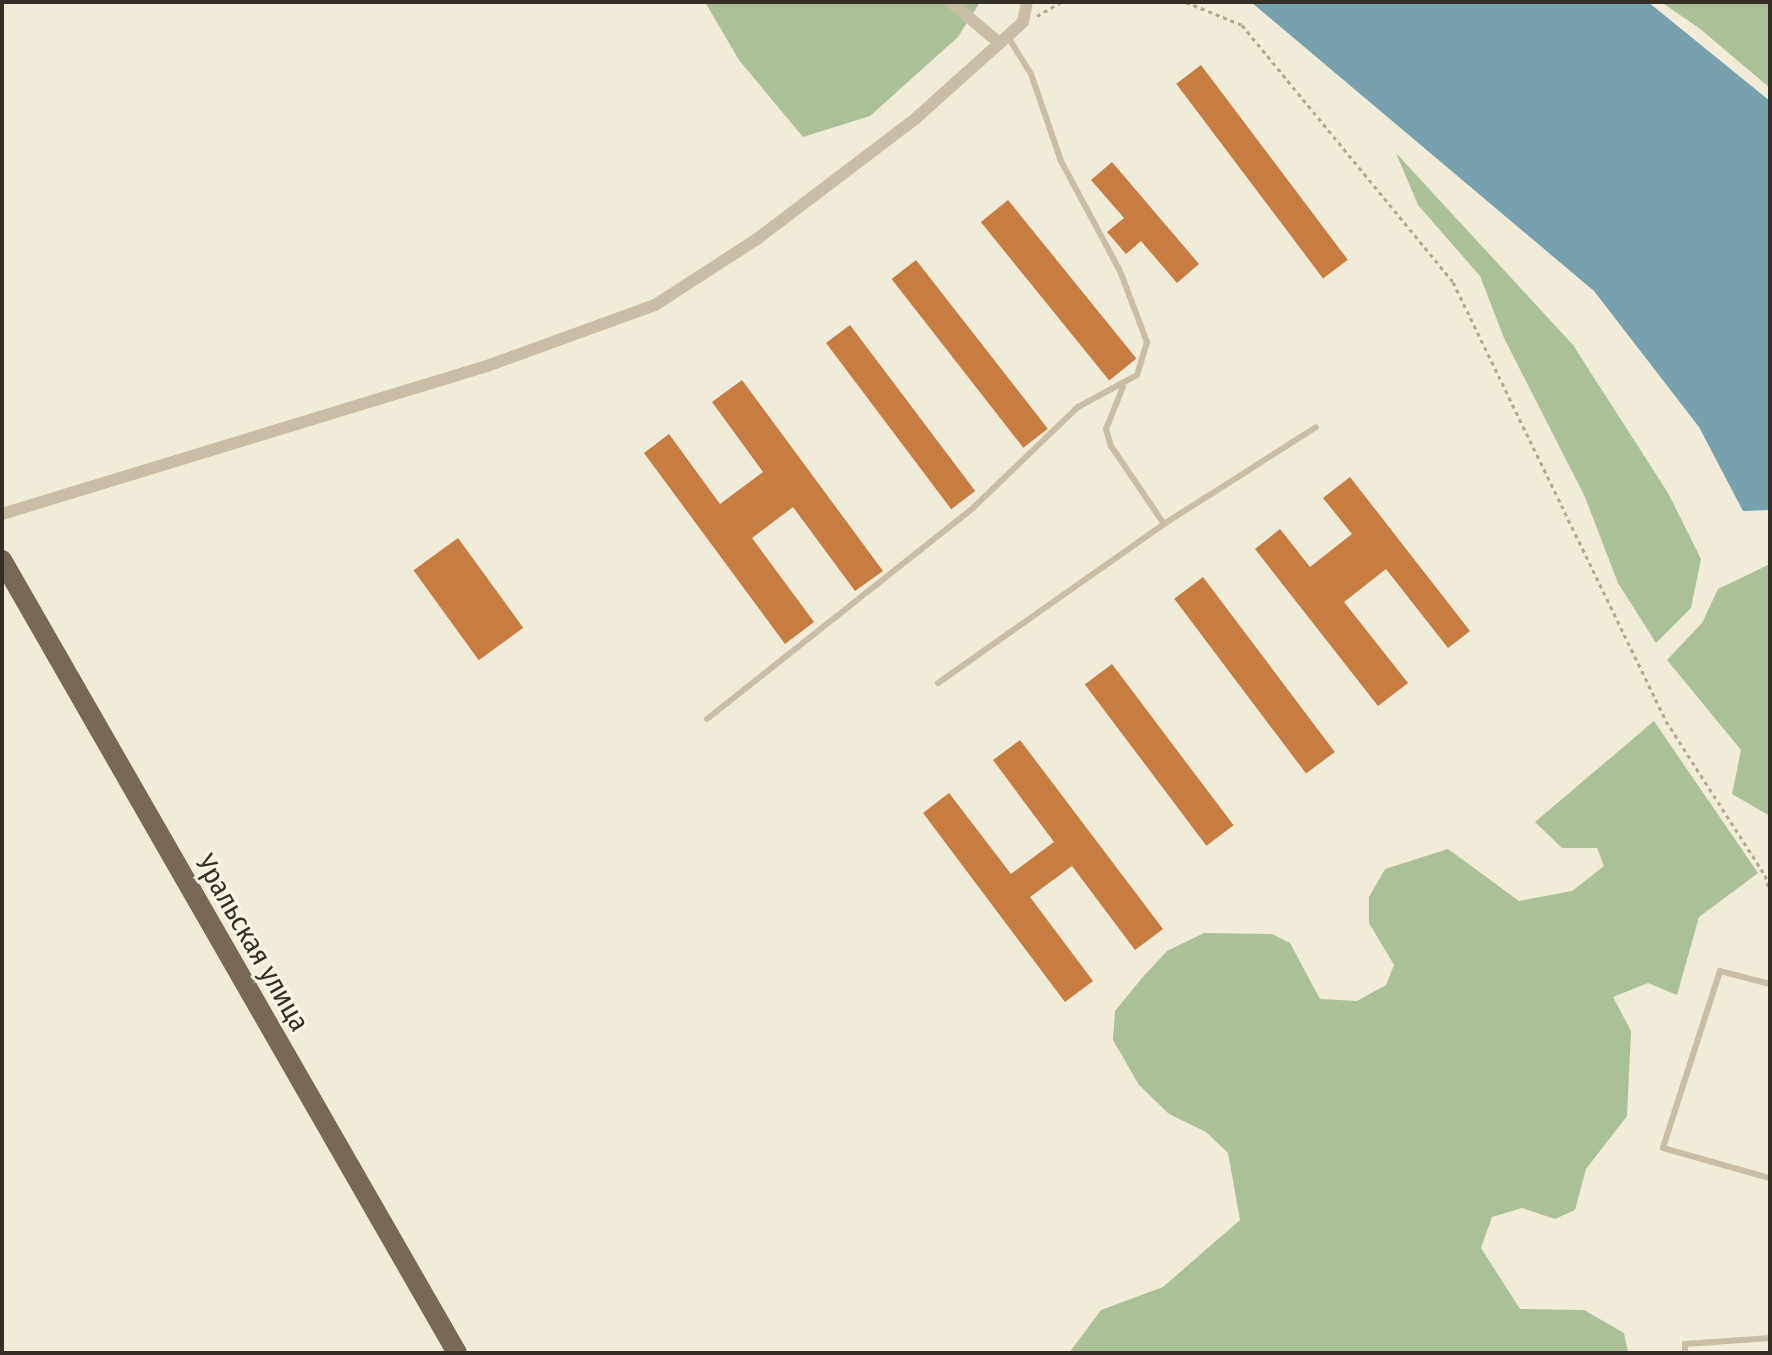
<!DOCTYPE html>
<meta charset="utf-8">
<style>
body{margin:0}
#map{position:relative;width:1772px;height:1355px;overflow:hidden;background:#f1ebd9;font-family:"Fira Sans Condensed",sans-serif}
div>[style]{position:absolute}
.green>*{inset:0;background:#abc099}
.water>*{inset:0;background:#78a1ae}
.building>*{inset:0;background:#c77d42;transform-origin:0 0}
.path>*{height:3px;margin-top:-1.5px;transform-origin:0;background:repeating-linear-gradient(90deg,#b5a78f 0 4px,transparent 0 8px)}
.lane>*{height:6px;margin:-3px;padding:0 3px;transform-origin:3px;border-radius:3px;background:#c9bda5}
.street>*{height:12px;margin:-6px;padding:0 6px;transform-origin:6px;border-radius:6px;background:#c9bda5}
.primary>*{height:20px;margin:-10px;padding:0 10px;transform-origin:10px;border-radius:10px;background:#776857}
span{translate:-50% -50%;white-space:nowrap;text-align:center;line-height:1.15;-webkit-text-stroke:6px #f9f4e5;paint-order:stroke}
.street-label{font-size:28px;color:#352e26}
.frame{position:absolute;inset:0;border:4px solid #352e26;pointer-events:none}
</style>
<div id="map">
<div class="green">
<i style="clip-path:polygon(705px 2px,980px 2px,958px 37px,870px 116px,803px 137px,739px 60px)"></i>
<i style="clip-path:polygon(1661px 2px,1770px 2px,1770px 88px,1699px 28px)"></i>
<i style="clip-path:polygon(1396px 153px,1573px 345px,1668px 493px,1701px 559px,1691px 608px,1656px 643px,1618px 583px,1585px 497px,1504px 338px,1480px 276px,1418px 205px)"></i>
<i style="clip-path:polygon(1770px 564px,1770px 816px,1732px 794px,1741px 750px,1667px 660px,1702px 623px,1718px 589px)"></i>
<i style="clip-path:polygon(1654px 721px,1758px 873px,1699px 917px,1677px 995px,1648px 983px,1613px 997px,1631px 1031px,1627px 1116px,1586px 1169px,1575px 1210px,1555px 1219px,1522px 1208px,1492px 1217px,1481px 1248px,1520px 1309px,1584px 1310px,1624px 1333px,1628px 1353px,1069px 1353px,1101px 1310px,1163px 1287px,1240px 1220px,1228px 1153px,1206px 1132px,1169px 1114px,1139px 1085px,1113px 1040px,1115px 1011px,1142px 978px,1167px 951px,1204px 933px,1272px 934px,1290px 943px,1320px 999px,1357px 1001px,1386px 985px,1394px 965px,1369px 923px,1369px 897px,1385px 869px,1448px 849px,1519px 901px,1572px 891px,1604px 866px,1597px 848px,1562px 848px,1535px 822px)"></i>
</div>
<div class="water">
<i style="clip-path:polygon(1251px 2px,1648px 2px,1770px 101px,1770px 510px,1743px 511px,1699px 427px,1594px 291px)"></i>
</div>
<div class="building">
<i style="left:1201px;top:65px;width:244px;height:31px;rotate:53deg"></i>
<i style="clip-path:polygon(1112px 162px,1199px 264px,1177px 283px,1141px 241px,1126px 254px,1107px 232px,1124px 218px,1091px 180px)"></i>
<i style="left:1008px;top:200px;width:204px;height:35px;rotate:51deg"></i>
<i style="left:916px;top:260px;width:214px;height:31px;rotate:52deg"></i>
<i style="left:850px;top:325px;width:208px;height:30px;rotate:53deg"></i>
<i style="clip-path:polygon(742px 380px,883px 571px,855px 591px,793px 507px,752px 538px,814px 622px,785px 644px,644px 453px,669px 434px,720px 504px,763px 472px,712px 402px)"></i>
<i style="clip-path:polygon(1350px 477px,1470px 631px,1448px 648px,1386px 569px,1344px 602px,1408px 683px,1378px 706px,1255px 549px,1280px 529px,1310px 567px,1352px 534px,1323px 498px)"></i>
<i style="left:458px;top:538px;width:111px;height:55px;rotate:54deg"></i>
<i style="left:1203px;top:577px;width:219px;height:36px;rotate:53deg"></i>
<i style="left:1112px;top:664px;width:202px;height:34px;rotate:53deg"></i>
<i style="clip-path:polygon(1020px 740px,1163px 929px,1135px 950px,1072px 866px,1030px 897px,1093px 981px,1065px 1002px,923px 813px,949px 793px,1011px 874px,1054px 842px,993px 760px)"></i>
</div>
<div class="path">
<i style="left:1186px;top:2px;width:61px;rotate:22.3deg"></i>
<i style="left:1242px;top:25px;width:333px;rotate:50.6deg"></i>
<i style="left:1453px;top:282px;width:488px;rotate:64.1deg"></i>
<i style="left:1666px;top:721px;width:183px;rotate:57.3deg"></i>
<i style="left:1765px;top:875px;width:17px;rotate:73deg"></i>
<i style="left:1037px;top:16px;width:28px;rotate:-30deg"></i>
</div>
<div class="lane">
<i style="left:1123px;top:387px;width:45px;rotate:112deg"></i>
<i style="left:1106px;top:429px;width:18px;rotate:74deg"></i>
<i style="left:1111px;top:446px;width:94px;rotate:55.8deg"></i>
<i style="left:938px;top:683px;width:276px;rotate:-35.1deg"></i>
<i style="left:1164px;top:524px;width:180px;rotate:-32.5deg"></i>
<i style="left:707px;top:719px;width:341px;rotate:-38.4deg"></i>
<i style="left:974px;top:507px;width:144px;rotate:-43.9deg"></i>
<i style="left:1078px;top:407px;width:67px;rotate:-28.5deg"></i>
<i style="left:1137px;top:375px;width:34px;rotate:-73deg"></i>
<i style="left:1147px;top:342px;width:76px;rotate:-110.8deg"></i>
<i style="left:1120px;top:271px;width:125px;rotate:-118.2deg"></i>
<i style="left:1061px;top:161px;width:92px;rotate:-109deg"></i>
<i style="left:1031px;top:74px;width:44px;rotate:-121.9deg"></i>
<i style="left:1770px;top:984px;width:52px;rotate:-165.4deg"></i>
<i style="left:1720px;top:971px;width:186px;rotate:107.9deg"></i>
<i style="left:1663px;top:1148px;width:111px;rotate:15.7deg"></i>
<i style="left:1685px;top:1353px;width:9px;rotate:-90deg"></i>
<i style="left:1685px;top:1344px;width:85px;rotate:-4deg"></i>
</div>
<div class="street">
<i style="left:951px;top:2px;width:63px;rotate:40.5deg"></i>
<i style="left:2px;top:514px;width:507px;rotate:-16.97deg"></i>
<i style="left:487px;top:366px;width:179px;rotate:-20deg"></i>
<i style="left:655px;top:305px;width:121px;rotate:-32.9deg"></i>
<i style="left:757px;top:239px;width:198px;rotate:-37.2deg"></i>
<i style="left:915px;top:119px;width:145px;rotate:-41.9deg"></i>
<i style="left:1023px;top:22px;width:20px;rotate:-79deg"></i>
</div>
<div class="primary">
<i style="left:2px;top:560px;width:914px;rotate:60.15deg"></i>
</div>
<div class="street-label">
<span style="left:252px;top:943px;rotate:60deg">Уральская улица</span>
</div>
<div class="frame"></div>
</div>
